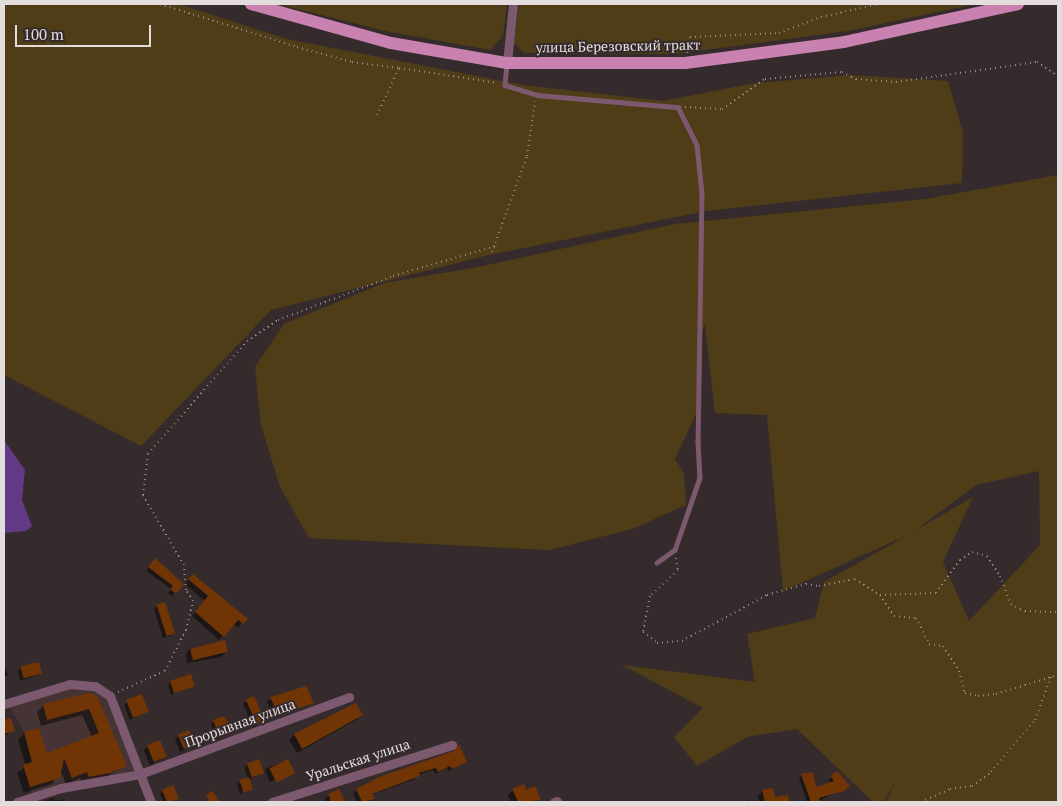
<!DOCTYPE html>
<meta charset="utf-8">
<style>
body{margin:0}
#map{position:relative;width:1062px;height:806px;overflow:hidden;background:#362b2c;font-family:"PT Serif",serif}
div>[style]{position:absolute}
.built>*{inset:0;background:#463434}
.green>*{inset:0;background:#4e3d16}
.water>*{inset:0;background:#623985}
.shadow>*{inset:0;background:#0007;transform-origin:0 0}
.building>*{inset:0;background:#703405;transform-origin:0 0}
.path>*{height:2px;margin-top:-1px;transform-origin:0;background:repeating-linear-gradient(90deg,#938a8a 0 1px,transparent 0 5px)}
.service>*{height:4.5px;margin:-2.25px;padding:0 2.25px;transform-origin:2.25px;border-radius:2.25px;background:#7d596f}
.minor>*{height:9px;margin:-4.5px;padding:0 4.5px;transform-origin:4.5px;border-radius:4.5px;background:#7d596f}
.primary>*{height:12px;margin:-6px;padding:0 6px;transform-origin:6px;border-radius:6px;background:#c981af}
span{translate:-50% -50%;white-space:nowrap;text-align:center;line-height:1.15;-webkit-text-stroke:4px #362b2c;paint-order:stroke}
.street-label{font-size:14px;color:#e4dddd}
.frame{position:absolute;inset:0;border:5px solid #e4dddd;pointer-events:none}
.scale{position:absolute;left:15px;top:25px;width:136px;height:22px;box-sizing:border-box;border:2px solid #e4dddd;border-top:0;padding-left:6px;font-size:15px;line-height:18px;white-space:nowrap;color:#e4dddd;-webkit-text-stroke:4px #362b2c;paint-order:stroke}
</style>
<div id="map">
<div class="built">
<i style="clip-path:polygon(70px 686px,93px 688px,109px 697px,137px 773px,32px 795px,23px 765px,32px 762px,24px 732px,9px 705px)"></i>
</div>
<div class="green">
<i style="clip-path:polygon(4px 4px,179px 4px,287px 39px,523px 85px,663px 101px,755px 83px,852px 75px,948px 81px,963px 133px,962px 183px,706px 211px,489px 255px,271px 310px,141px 446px,4px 375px)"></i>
<i style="clip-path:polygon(278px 4px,507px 4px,503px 36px,490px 50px,385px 31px)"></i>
<i style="clip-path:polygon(519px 4px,975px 4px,848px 31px,676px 54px,524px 53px,514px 43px)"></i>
<i style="clip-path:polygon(evenodd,1058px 175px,1058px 802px,886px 802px,896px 782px,883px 802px,873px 802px,797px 729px,747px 737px,697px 766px,674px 737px,703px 708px,622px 665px,755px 682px,747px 634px,815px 618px,824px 582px,908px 535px,783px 591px,767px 415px,715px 413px,705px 324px,699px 341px,696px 414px,675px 459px,684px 473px,686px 505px,632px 529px,550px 550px,309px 538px,280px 487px,261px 425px,255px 367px,284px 324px,384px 283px,478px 267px,675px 224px,925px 199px,1058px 175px,1039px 471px,1040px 545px,969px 621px,943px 562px,973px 497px,916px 530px,976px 485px,1039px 471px)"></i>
</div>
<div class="water">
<i style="clip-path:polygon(4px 440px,25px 470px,22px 500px,32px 526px,26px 531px,4px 533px)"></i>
</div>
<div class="shadow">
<i style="clip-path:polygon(152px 563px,182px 585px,172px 596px,168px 593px,171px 589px,146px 571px)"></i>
<i style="clip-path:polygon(193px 576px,246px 619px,238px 628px,233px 624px,219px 640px,192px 616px,205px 601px,185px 584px)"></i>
<i style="clip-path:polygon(157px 606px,174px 633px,171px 636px,163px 638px,154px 609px)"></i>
<i style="clip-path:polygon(191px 648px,226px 652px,221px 657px,187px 663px,186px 653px)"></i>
<i style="clip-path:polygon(4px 664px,8px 675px,4px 678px)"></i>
<i style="clip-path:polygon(21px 668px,41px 674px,20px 681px,18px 671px)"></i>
<i style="clip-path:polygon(171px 682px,194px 685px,171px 695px,168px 685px)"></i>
<i style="clip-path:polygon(281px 693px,282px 697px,312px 702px,274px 718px,267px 701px)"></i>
<i style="clip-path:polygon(89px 694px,125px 766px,102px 779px,82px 782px,80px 778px,66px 784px,60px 770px,52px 784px,24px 793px,17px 773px,26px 766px,18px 740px,24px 733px,38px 729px,46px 755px,92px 737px,82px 715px,41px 726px,37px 712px,44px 705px)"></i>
<i style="clip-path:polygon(246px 701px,263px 720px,253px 727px,243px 704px)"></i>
<i style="clip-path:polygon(127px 702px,147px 711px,130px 720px,124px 705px)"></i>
<i style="clip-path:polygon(355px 704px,361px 715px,356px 720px,297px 753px,289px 740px,294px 735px)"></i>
<i style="clip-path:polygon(10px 719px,14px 730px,4px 736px,4px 722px)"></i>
<i style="clip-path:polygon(214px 721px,233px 732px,216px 740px,211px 724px)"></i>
<i style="clip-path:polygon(188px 732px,193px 745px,180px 752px,175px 739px)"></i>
<i style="clip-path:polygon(147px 747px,166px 757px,150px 765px,144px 750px)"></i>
<i style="left:288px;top:760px;width:14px;height:25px;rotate:69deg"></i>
<i style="clip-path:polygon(466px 762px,449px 771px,447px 768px,435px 774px,433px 770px,418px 775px,415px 779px,371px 795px,373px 799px,369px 802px,357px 802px,353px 793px,379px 778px)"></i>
<i style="clip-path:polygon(247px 765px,263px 773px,248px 780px,251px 788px,240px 794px,237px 784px,248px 778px,244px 768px)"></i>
<i style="clip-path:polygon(837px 772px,846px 788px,817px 802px,807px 802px,799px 778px,802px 775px,815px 789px,831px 783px,828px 780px)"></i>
<i style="clip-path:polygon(513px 790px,526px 791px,539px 800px,511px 802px,508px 795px)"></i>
<i style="clip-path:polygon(163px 791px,177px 799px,163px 802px,160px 794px)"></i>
<i style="clip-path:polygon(338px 791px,344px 802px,327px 802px,325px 798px)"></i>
<i style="clip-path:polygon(763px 791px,774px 798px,787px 796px,788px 802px,759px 802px,758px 796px)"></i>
<i style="clip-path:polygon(54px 798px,55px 801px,64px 799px,65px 802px,41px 802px)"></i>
<i style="clip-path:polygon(749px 800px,749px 802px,738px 802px)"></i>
</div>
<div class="building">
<i style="clip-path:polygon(155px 558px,184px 584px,176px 594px,170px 589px,173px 586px,148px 567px)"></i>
<i style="clip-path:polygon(193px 574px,248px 619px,243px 624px,238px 620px,224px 637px,195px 612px,208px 596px,188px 579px)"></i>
<i style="left:165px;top:602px;width:33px;height:9px;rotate:72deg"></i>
<i style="left:225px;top:640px;width:12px;height:36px;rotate:76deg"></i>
<i style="left:39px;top:662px;width:12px;height:19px;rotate:76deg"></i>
<i style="left:191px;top:674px;width:13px;height:22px;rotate:72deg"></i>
<i style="clip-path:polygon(306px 686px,314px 703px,278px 715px,270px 697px)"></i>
<i style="clip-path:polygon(89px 693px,97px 696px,127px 766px,110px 773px,89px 777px,87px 772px,72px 778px,64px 758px,60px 778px,30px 787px,23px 765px,32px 762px,24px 732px,39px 728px,47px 753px,99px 733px,89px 709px,47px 720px,43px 704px)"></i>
<i style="left:142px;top:694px;width:19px;height:17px;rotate:69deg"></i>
<i style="left:254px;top:696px;width:27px;height:9px;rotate:66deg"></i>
<i style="clip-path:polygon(356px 703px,363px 715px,302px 749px,294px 734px)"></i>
<i style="clip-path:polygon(224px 716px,234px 732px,220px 738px,213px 720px)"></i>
<i style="clip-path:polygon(11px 718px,15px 731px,4px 734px,4px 720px)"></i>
<i style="left:189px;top:730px;width:16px;height:12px;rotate:68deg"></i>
<i style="left:160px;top:740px;width:18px;height:14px;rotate:68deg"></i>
<i style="clip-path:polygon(459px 744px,467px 762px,452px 769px,450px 766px,438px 772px,436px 768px,419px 773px,420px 776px,372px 794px,375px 799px,362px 802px,356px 789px,379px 777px,454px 751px)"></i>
<i style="left:259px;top:759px;width:15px;height:13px;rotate:70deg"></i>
<i style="left:288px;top:759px;width:16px;height:21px;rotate:63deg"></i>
<i style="clip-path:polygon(837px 771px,850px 786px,844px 791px,819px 798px,820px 802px,811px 802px,801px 774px,813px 772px,816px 787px,834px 781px,830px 776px)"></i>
<i style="left:249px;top:777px;width:13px;height:10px;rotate:72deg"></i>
<i style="clip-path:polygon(524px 784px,526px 790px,535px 786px,541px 800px,518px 802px,512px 789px)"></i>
<i style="clip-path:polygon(173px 785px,179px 799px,167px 802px,162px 790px)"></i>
<i style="clip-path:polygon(773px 788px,775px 797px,788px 795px,789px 802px,765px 802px,762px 790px)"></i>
<i style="clip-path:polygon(339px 789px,345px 802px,331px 802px,328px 794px)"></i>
<i style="clip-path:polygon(213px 791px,219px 802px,210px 802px,206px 795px)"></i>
</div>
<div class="path">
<i style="left:160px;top:4px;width:144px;rotate:17.4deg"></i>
<i style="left:297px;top:47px;width:57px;rotate:15.3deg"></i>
<i style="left:352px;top:62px;width:47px;rotate:7.3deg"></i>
<i style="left:687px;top:53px;width:16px;rotate:-79deg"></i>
<i style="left:690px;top:37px;width:89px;rotate:-2.6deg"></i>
<i style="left:779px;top:33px;width:45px;rotate:-20.9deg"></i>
<i style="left:821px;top:17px;width:59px;rotate:-12.6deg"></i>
<i style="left:685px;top:107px;width:37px;rotate:3deg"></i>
<i style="left:722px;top:109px;width:52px;rotate:-34.9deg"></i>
<i style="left:765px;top:79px;width:77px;rotate:-5.2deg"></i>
<i style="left:842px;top:72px;width:16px;rotate:27deg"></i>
<i style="left:856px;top:79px;width:40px;rotate:4.3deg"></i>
<i style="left:896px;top:82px;width:142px;rotate:-8.1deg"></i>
<i style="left:1037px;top:62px;width:25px;rotate:34deg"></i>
<i style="left:377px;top:115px;width:52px;rotate:-64.9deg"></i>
<i style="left:399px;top:68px;width:100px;rotate:8.6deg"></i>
<i style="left:492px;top:252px;width:102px;rotate:-70deg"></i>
<i style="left:527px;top:156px;width:55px;rotate:-81.6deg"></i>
<i style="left:676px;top:558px;width:12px;rotate:81deg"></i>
<i style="left:678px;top:570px;width:38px;rotate:137deg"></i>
<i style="left:650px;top:596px;width:37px;rotate:101deg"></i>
<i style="left:643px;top:632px;width:18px;rotate:38deg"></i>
<i style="left:657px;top:643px;width:25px;rotate:-5deg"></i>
<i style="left:682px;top:641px;width:97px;rotate:-28.4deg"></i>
<i style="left:767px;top:595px;width:41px;rotate:-15.8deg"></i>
<i style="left:806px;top:584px;width:13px;rotate:9deg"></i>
<i style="left:819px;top:586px;width:37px;rotate:-11deg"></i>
<i style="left:855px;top:579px;width:30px;rotate:33deg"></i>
<i style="left:880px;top:595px;width:25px;rotate:56deg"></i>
<i style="left:894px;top:616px;width:22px;rotate:5deg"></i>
<i style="left:916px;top:618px;width:29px;rotate:63deg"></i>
<i style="left:929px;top:644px;width:14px;rotate:8deg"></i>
<i style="left:943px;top:646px;width:30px;rotate:57deg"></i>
<i style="left:959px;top:671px;width:23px;rotate:75deg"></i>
<i style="left:965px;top:693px;width:13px;rotate:13deg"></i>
<i style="left:978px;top:696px;width:18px;rotate:-6deg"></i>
<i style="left:996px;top:694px;width:65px;rotate:-17deg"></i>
<i style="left:880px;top:595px;width:56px;rotate:-2deg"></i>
<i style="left:936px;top:593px;width:41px;rotate:-54deg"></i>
<i style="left:960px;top:560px;width:14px;rotate:-34deg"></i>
<i style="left:972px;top:552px;width:16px;rotate:15deg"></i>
<i style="left:987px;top:556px;width:24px;rotate:57deg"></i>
<i style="left:1000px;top:576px;width:30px;rotate:69deg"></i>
<i style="left:1011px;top:604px;width:16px;rotate:27deg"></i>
<i style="left:1025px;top:611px;width:33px;rotate:2deg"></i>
<i style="left:118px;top:692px;width:51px;rotate:-24.1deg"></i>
<i style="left:165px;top:671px;width:46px;rotate:-62.9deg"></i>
<i style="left:186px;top:630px;width:30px;rotate:-76deg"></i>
<i style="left:193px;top:601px;width:13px;rotate:-122deg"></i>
<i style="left:186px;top:590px;width:25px;rotate:-95deg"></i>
<i style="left:184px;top:565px;width:81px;rotate:-120.4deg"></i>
<i style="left:143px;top:495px;width:41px;rotate:-83deg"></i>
<i style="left:148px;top:454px;width:150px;rotate:-48.8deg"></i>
<i style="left:247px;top:341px;width:37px;rotate:-34deg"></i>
<i style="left:278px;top:320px;width:123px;rotate:-20.9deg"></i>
<i style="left:393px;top:276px;width:107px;rotate:-16.2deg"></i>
<i style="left:921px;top:802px;width:32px;rotate:-24deg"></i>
<i style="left:950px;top:789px;width:22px;rotate:-8deg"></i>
<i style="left:972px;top:786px;width:24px;rotate:-36deg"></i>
<i style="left:991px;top:772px;width:68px;rotate:-49.8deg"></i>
<i style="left:1035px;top:720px;width:46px;rotate:-69.6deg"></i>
</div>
<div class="service">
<i style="left:507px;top:65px;width:20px;rotate:96deg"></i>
<i style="left:505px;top:85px;width:34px;rotate:17deg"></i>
<i style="left:537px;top:95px;width:142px;rotate:4.9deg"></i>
<i style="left:678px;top:107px;width:42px;rotate:63.4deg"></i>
<i style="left:697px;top:145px;width:48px;rotate:84.1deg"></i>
<i style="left:702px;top:193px;width:248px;rotate:90.9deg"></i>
<i style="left:698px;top:441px;width:37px;rotate:87deg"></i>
<i style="left:700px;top:478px;width:76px;rotate:109.1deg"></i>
<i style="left:675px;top:550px;width:22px;rotate:144deg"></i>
</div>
<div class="minor">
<i style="left:507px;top:63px;width:59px;rotate:-84.2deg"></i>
<i style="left:4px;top:704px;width:69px;rotate:-16.9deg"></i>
<i style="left:70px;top:684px;width:25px;rotate:5deg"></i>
<i style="left:95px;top:686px;width:18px;rotate:34deg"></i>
<i style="left:110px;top:696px;width:114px;rotate:68.9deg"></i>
<i style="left:17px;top:802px;width:46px;rotate:-17.7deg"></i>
<i style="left:61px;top:788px;width:80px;rotate:-10deg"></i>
<i style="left:140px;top:774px;width:223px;rotate:-20.2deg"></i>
<i style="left:272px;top:802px;width:189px;rotate:-17.6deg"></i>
<i style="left:554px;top:802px;width:3px;rotate:-18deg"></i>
</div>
<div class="primary">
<i style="left:251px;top:4px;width:145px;rotate:15.6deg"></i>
<i style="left:391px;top:43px;width:118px;rotate:9.8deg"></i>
<i style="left:507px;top:63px;width:178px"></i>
<i style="left:685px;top:63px;width:160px;rotate:-7.5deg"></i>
<i style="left:844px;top:42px;width:178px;rotate:-12.3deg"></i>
</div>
<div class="street-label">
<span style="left:618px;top:46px;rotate:-1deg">улица Березовский тракт</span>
<span style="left:240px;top:723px;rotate:-20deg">Прорывная улица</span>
<span style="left:358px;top:760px;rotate:-18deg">Уральская улица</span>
</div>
<div class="frame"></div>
<div class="scale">100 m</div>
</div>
